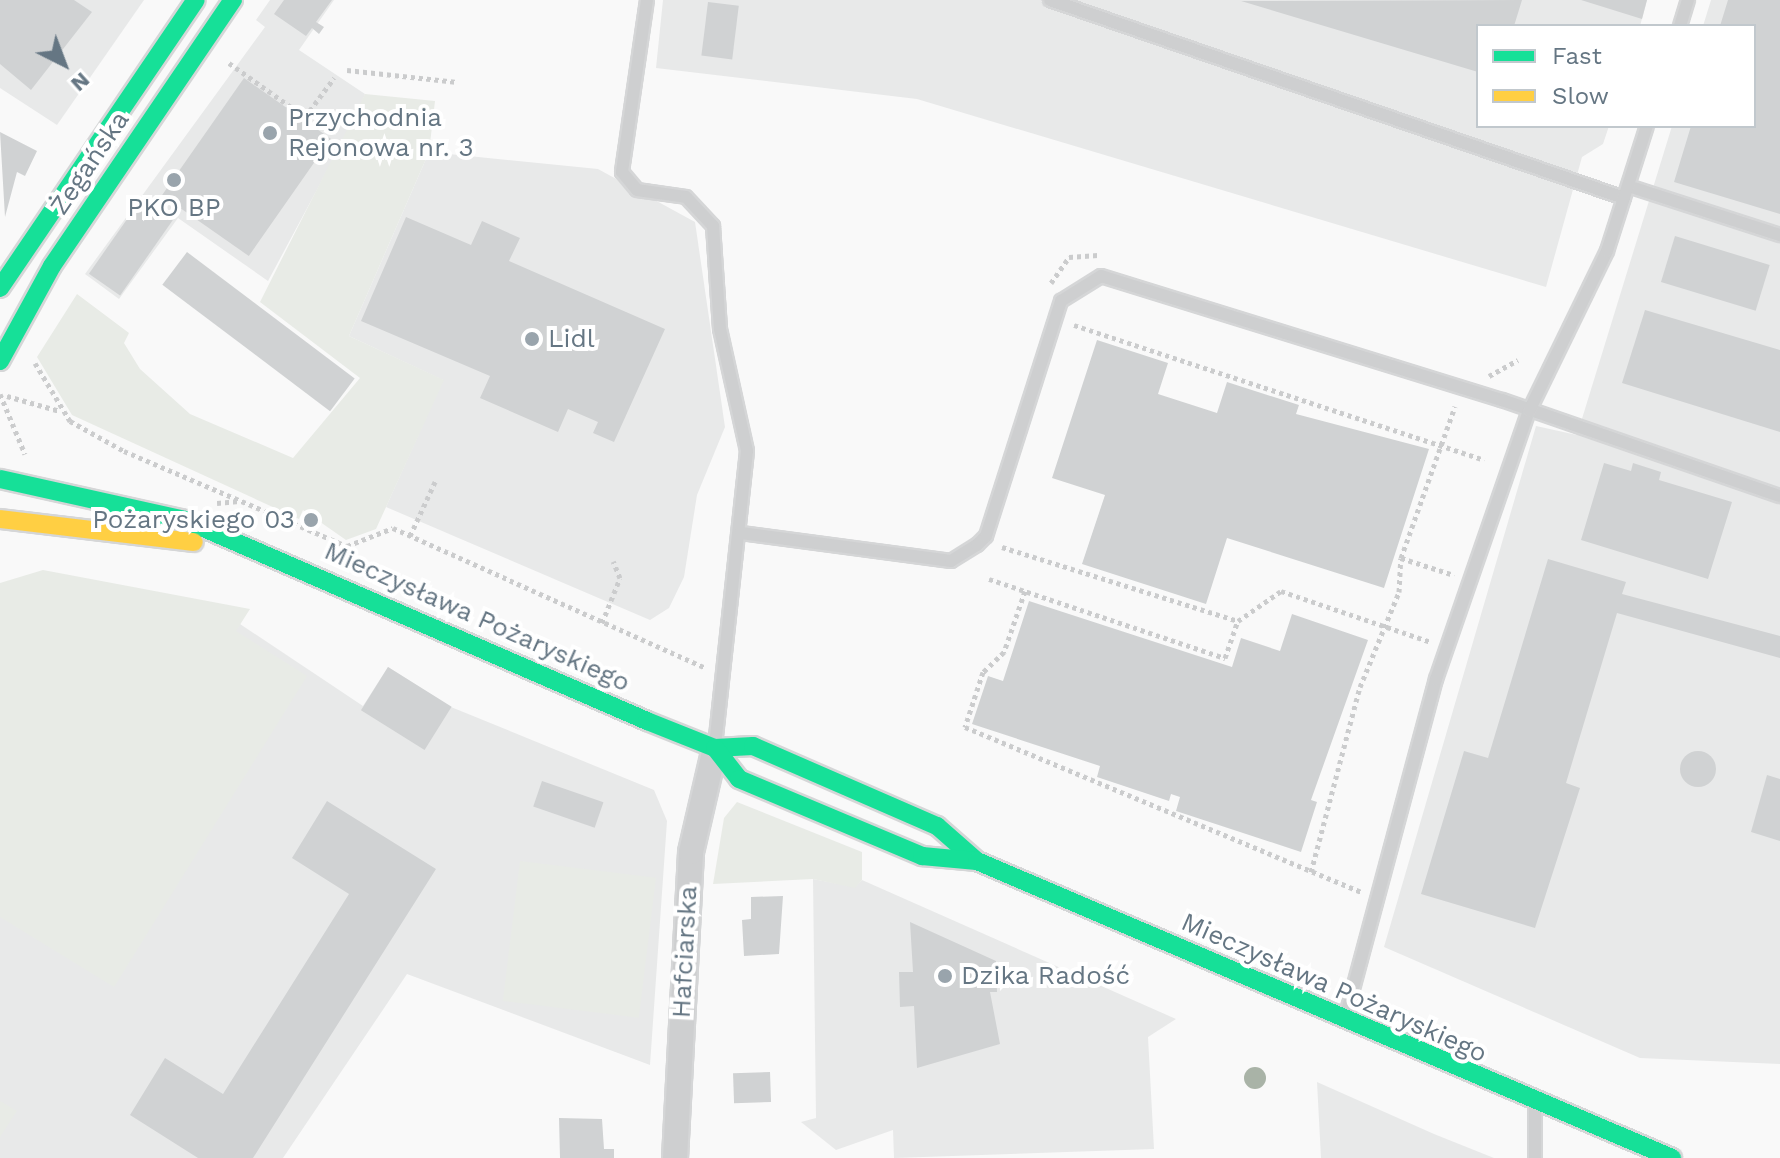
<!DOCTYPE html>
<meta charset="utf-8">
<style>
body{margin:0}
#map{position:relative;width:1780px;height:1158px;overflow:hidden;background:#f9f9f9;font-family:"Work Sans",sans-serif}
div>[style]{position:absolute}
.built>*{inset:0;background:#e8e9e9}
.green>*{inset:0;background:#e8ebe6;transform-origin:0 0}
.building>*{inset:0;background:#d0d2d3;transform-origin:0 0}
.round{border-radius:50%}
.path>*{height:5px;margin-top:-2.5px;transform-origin:0;background:repeating-linear-gradient(90deg,#cbcccd 0 4px,transparent 0 8px)}
.roads{filter:drop-shadow(2px 0 #d5d6d7) drop-shadow(-2px 0 #d5d6d7) drop-shadow(0 2px #d5d6d7) drop-shadow(0 -2px #d5d6d7)}
.lane>*{height:12px;margin:-6px;padding:0 6px;transform-origin:6px;border-radius:6px;background:#cecfd0}
.street>*{height:24px;margin:-12px;padding:0 12px;transform-origin:12px;border-radius:12px;background:#cecfd0}
.fast>*{height:18px;margin:-9px;padding:0 9px;transform-origin:9px;border-radius:9px;background:#16e098}
.slow>*{height:18px;margin:-9px;padding:0 9px;transform-origin:9px;border-radius:9px;background:#ffcf43}
.trees>*{width:22px;height:22px;margin:-11px;border-radius:50%;background:#a9b3a7}
.dots>*{width:22px;height:22px;translate:-50% -50%;box-sizing:border-box;border:4px solid #fff;border-radius:50%}
span{translate:-50% -50%;white-space:nowrap;text-align:center;line-height:1.15;-webkit-text-stroke:8px #fff;paint-order:stroke}
.poi-label{font-size:26px;color:#657683}
.left{translate:0 -50%;text-align:left}
.right{translate:-100% -50%;text-align:right}
.street-label{font-size:26px;color:#657683}
.legend{position:absolute;left:1476px;top:24px;width:280px;height:104px;box-sizing:border-box;background:#fff;border:2px solid #c1c8cd;margin:0;padding:10px 14px;list-style:none;font-size:24px;color:#657683}
.legend li{display:flex;align-items:center;gap:16px;height:40px}
.legend b{width:40px;border:2px solid #c1c8cd}
.north{position:absolute;left:24px;top:24px;width:80px;height:80px;-webkit-text-stroke:6px #fff;paint-order:stroke;rotate:138deg;font-size:22px;font-weight:700;line-height:32px;text-align:center;color:#657683}
.north::after{content:'';display:block;margin:auto;width:28px;height:36px;background:#657683;clip-path:polygon(50% 0,100% 100%,50% 72%,0 100%)}
</style>
<div id="map">
<div class="built">
<i style="clip-path:polygon(0 0,144px 0,57px 125px,0 88px)"></i>
<i style="clip-path:polygon(270px 0,334px 0,299px 50px,365px 94px,356px 117px,268px 281px,178px 218px,119px 299px,85px 274px,265px 27px,256px 20px)"></i>
<i style="clip-path:polygon(663px 0,1647px 0,1640px 26px,1478px 26px,1478px 126px,1609px 126px,1603px 144px,1582px 157px,1546px 287px,917px 99px,656px 68px)"></i>
<i style="clip-path:polygon(1711px 0,1780px 0,1780px 1064px,1640px 1058px,1384px 947px,1536px 426px,1577px 435px,1672px 126px,1754px 126px,1754px 26px,1703px 26px)"></i>
<i style="clip-path:polygon(429px 152px,598px 169px,695px 222px,725px 427px,697px 495px,684px 577px,669px 608px,650px 620px,386px 507px,443px 380px,349px 336px)"></i>
<i style="clip-path:polygon(0 583px,128px 592px,240px 624px,363px 706px,388px 667px,451px 707px,654px 790px,667px 821px,650px 1065px,407px 974px,283px 1158px,0 1158px)"></i>
<i style="clip-path:polygon(813px 879px,855px 887px,862px 880px,1176px 1019px,1148px 1037px,1154px 1149px,894px 1158px,893px 1130px,836px 1150px,801px 1122px,816px 1118px)"></i>
<i style="clip-path:polygon(1317px 1082px,1434px 1134px,1494px 1158px,1321px 1158px)"></i>
</div>
<div class="green">
<i style="clip-path:polygon(365px 94px,435px 101px,429px 152px,349px 336px,444px 380px,376px 529px,346px 540px,303px 510px,299px 519px,72px 415px,37px 357px,77px 294px,129px 333px,124px 343px,140px 369px,190px 414px,293px 458px,360px 378px,260px 302px)"></i>
<i style="clip-path:polygon(43px 570px,250px 609px,236px 631px,307px 676px,114px 987px,0 917px,0 583px)"></i>
<i style="clip-path:polygon(737px 802px,862px 852px,862px 880px,855px 888px,813px 879px,713px 884px,724px 818px)"></i>
<i style="left:520px;top:861px;width:137px;height:141px;rotate:7deg"></i>
<i style="clip-path:polygon(0 1101px,17px 1111px,0 1137px)"></i>
</div>
<div class="building">
<i style="clip-path:polygon(0 0,74px 0,92px 12px,31px 90px,0 64px)"></i>
<i style="clip-path:polygon(284px 0,332px 0,316px 22px,324px 27px,319px 34px,312px 28px,306px 36px,274px 14px)"></i>
<i style="clip-path:polygon(1522px 0,1514px 26px,1478px 26px,1478px 72px,1241px 1px)"></i>
<i style="clip-path:polygon(1581px 0,1647px 0,1642px 19px)"></i>
<i style="clip-path:polygon(1728px 0,1780px 0,1780px 214px,1674px 182px,1691px 126px,1754px 126px,1754px 26px,1720px 26px)"></i>
<i style="left:708px;top:2px;width:31px;height:54px;rotate:7deg"></i>
<i style="left:244px;top:78px;width:106px;height:143px;rotate:35deg"></i>
<i style="clip-path:polygon(0 132px,37px 151px,25px 176px,17px 172px,5px 217px)"></i>
<i style="left:144px;top:195px;width:38px;height:96px;rotate:35deg"></i>
<i style="clip-path:polygon(406px 217px,471px 245px,482px 221px,520px 238px,509px 261px,665px 329px,614px 442px,593px 433px,598px 422px,568px 409px,558px 432px,480px 398px,490px 376px,361px 321px)"></i>
<i style="left:1675px;top:236px;width:99px;height:48px;rotate:17deg"></i>
<i style="left:187px;top:252px;width:210px;height:41px;rotate:37deg"></i>
<i style="clip-path:polygon(1645px 310px,1780px 350px,1780px 432px,1622px 383px)"></i>
<i style="clip-path:polygon(1097px 340px,1168px 363px,1158px 394px,1217px 413px,1227px 382px,1299px 405px,1296px 414px,1429px 449px,1384px 588px,1227px 538px,1206px 604px,1082px 564px,1105px 495px,1052px 478px)"></i>
<i style="clip-path:polygon(1604px 463px,1631px 471px,1633px 463px,1661px 472px,1659px 480px,1732px 502px,1708px 579px,1581px 540px)"></i>
<i style="clip-path:polygon(1548px 559px,1626px 582px,1622px 594px,1780px 636px,1780px 658px,1617px 613px,1566px 783px,1580px 788px,1535px 928px,1421px 894px,1464px 751px,1488px 758px)"></i>
<i style="clip-path:polygon(1029px 601px,1232px 667px,1241px 638px,1280px 651px,1292px 614px,1368px 640px,1311px 800px,1317px 802px,1301px 852px,1176px 811px,1180px 797px,1171px 794px,1169px 801px,1097px 777px,1100px 766px,972px 724px,988px 676px,1003px 681px)"></i>
<i style="left:388px;top:667px;width:75px;height:51px;rotate:32deg"></i>
<i class="round" style="left:1680px;top:751px;width:36px;height:36px"></i>
<i style="clip-path:polygon(1767px 775px,1780px 779px,1780px 841px,1751px 832px)"></i>
<i style="left:542px;top:781px;width:65px;height:27px;rotate:19deg"></i>
<i style="clip-path:polygon(327px 801px,436px 869px,253px 1158px,198px 1158px,130px 1115px,165px 1058px,223px 1094px,349px 894px,292px 858px)"></i>
<i style="clip-path:polygon(783px 896px,779px 954px,744px 956px,742px 920px,751px 919px,751px 897px)"></i>
<i style="clip-path:polygon(910px 922px,996px 961px,997px 992px,990px 992px,1000px 1044px,917px 1068px,914px 1006px,900px 1007px,899px 972px,913px 972px)"></i>
<i style="left:770px;top:1072px;width:30px;height:37px;rotate:88deg"></i>
<i style="clip-path:polygon(559px 1118px,602px 1119px,604px 1149px,614px 1149px,614px 1158px,560px 1158px)"></i>
</div>
<div class="path">
<i style="left:229px;top:63px;width:93px;rotate:35.4deg"></i>
<i style="left:305px;top:117px;width:49px;rotate:-53.4deg"></i>
<i style="left:347px;top:70px;width:111px;rotate:6.2deg"></i>
<i style="left:1051px;top:283px;width:32px;rotate:-55deg"></i>
<i style="left:1069px;top:257px;width:29px;rotate:-4deg"></i>
<i style="left:1074px;top:325px;width:432px;rotate:18.2deg"></i>
<i style="left:35px;top:363px;width:68px;rotate:58.9deg"></i>
<i style="left:70px;top:421px;width:62px;rotate:29.1deg"></i>
<i style="left:124px;top:451px;width:242px;rotate:23.1deg"></i>
<i style="left:347px;top:546px;width:49px;rotate:-21.4deg"></i>
<i style="left:393px;top:528px;width:341px;rotate:24.1deg"></i>
<i style="left:1489px;top:376px;width:33px;rotate:-29deg"></i>
<i style="left:0;top:394px;width:65px;rotate:67.4deg"></i>
<i style="left:7px;top:396px;width:55px;rotate:15.8deg"></i>
<i style="left:217px;top:503px;width:22px;rotate:-5deg"></i>
<i style="left:410px;top:536px;width:60px;rotate:-65.2deg"></i>
<i style="left:1002px;top:547px;width:247px;rotate:17.4deg"></i>
<i style="left:1401px;top:558px;width:56px;rotate:17.8deg"></i>
<i style="left:989px;top:579px;width:249px;rotate:18.5deg"></i>
<i style="left:1225px;top:658px;width:39px;rotate:-71deg"></i>
<i style="left:1238px;top:621px;width:52px;rotate:-34.9deg"></i>
<i style="left:1281px;top:591px;width:158px;rotate:18.8deg"></i>
<i style="left:1025px;top:591px;width:65px;rotate:109deg"></i>
<i style="left:1004px;top:652px;width:29px;rotate:136deg"></i>
<i style="left:983px;top:672px;width:58px;rotate:108.1deg"></i>
<i style="left:965px;top:727px;width:429px;rotate:22.6deg"></i>
<i style="left:602px;top:623px;width:48px;rotate:-68.2deg"></i>
<i style="left:620px;top:578px;width:18px;rotate:-112deg"></i>
<i style="left:1311px;top:872px;width:191px;rotate:-75.2deg"></i>
<i style="left:1360px;top:687px;width:103px;rotate:-67.7deg"></i>
<i style="left:1399px;top:592px;width:34px;rotate:-87deg"></i>
<i style="left:1401px;top:558px;width:161px;rotate:-70.4deg"></i>
</div>
<div class="roads">
<div class="lane">
<i style="left:647px;top:0;width:174px;rotate:98.3deg"></i>
<i style="left:622px;top:172px;width:23px;rotate:50deg"></i>
<i style="left:637px;top:190px;width:49px;rotate:8.1deg"></i>
<i style="left:686px;top:197px;width:40px;rotate:47deg"></i>
<i style="left:713px;top:226px;width:103px;rotate:86.1deg"></i>
<i style="left:720px;top:329px;width:125px;rotate:77.5deg"></i>
<i style="left:747px;top:451px;width:296px;rotate:96.2deg"></i>
<i style="left:1050px;top:0;width:607px;rotate:19.03deg"></i>
<i style="left:1680px;top:26px;width:27px;rotate:-73deg"></i>
<i style="left:1628px;top:186px;width:160px;rotate:17.9deg"></i>
<i style="left:741px;top:533px;width:212px;rotate:7.6deg"></i>
<i style="left:951px;top:561px;width:31px;rotate:-32deg"></i>
<i style="left:977px;top:545px;width:13px;rotate:-45deg"></i>
<i style="left:986px;top:536px;width:247px;rotate:-72.3deg"></i>
<i style="left:1061px;top:301px;width:47px;rotate:-32deg"></i>
<i style="left:1101px;top:276px;width:420px;rotate:17.2deg"></i>
<i style="left:1502px;top:400px;width:294px;rotate:19.1deg"></i>
<i style="left:1346px;top:1015px;width:348px;rotate:-75deg"></i>
<i style="left:1436px;top:679px;width:284px;rotate:-70.9deg"></i>
<i style="left:1529px;top:411px;width:178px;rotate:-64deg"></i>
<i style="left:1607px;top:251px;width:131px;rotate:-72.3deg"></i>
<i style="left:1535px;top:1158px;width:53px;rotate:-90deg"></i>
</div>
<div class="street">
<i style="left:675px;top:1158px;width:306px;rotate:-87deg"></i>
<i style="left:691px;top:852px;width:107px;rotate:-77deg"></i>
</div>
<div class="fast">
<i style="left:0;top:288px;width:348px;rotate:-55.8deg"></i>
<i style="left:0;top:361px;width:108px;rotate:-61.3deg"></i>
<i style="left:52px;top:266px;width:322px;rotate:-55.8deg"></i>
<i style="left:0;top:479px;width:189px;rotate:12.5deg"></i>
<i style="left:185px;top:520px;width:504px;rotate:23.51deg"></i>
<i style="left:647px;top:721px;width:73px;rotate:21.7deg"></i>
<i style="left:715px;top:748px;width:38px;rotate:-3deg"></i>
<i style="left:753px;top:746px;width:201px;rotate:23.5deg"></i>
<i style="left:937px;top:826px;width:53px;rotate:41.2deg"></i>
<i style="left:715px;top:748px;width:39px;rotate:52deg"></i>
<i style="left:739px;top:779px;width:199px;rotate:22.8deg"></i>
<i style="left:922px;top:856px;width:55px;rotate:5.2deg"></i>
<i style="left:977px;top:861px;width:756px;rotate:23.14deg"></i>
</div>
<div class="slow">
<i style="left:0;top:519px;width:195px;rotate:6.8deg"></i>
</div>
</div>
<div class="trees">
<i style="left:1255px;top:1078px"></i>
</div>
<div class="dots">
<i style="left:270px;top:133px;background:#99a4ac"></i>
<i style="left:174px;top:180px;background:#99a4ac"></i>
<i style="left:532px;top:339px;background:#99a4ac"></i>
<i style="left:311px;top:520px;background:#99a4ac"></i>
<i style="left:945px;top:976px;background:#99a4ac"></i>
</div>
<div class="poi-label">
<span class="left" style="left:288px;top:133px">Przychodnia<br>Rejonowa nr. 3</span>
<span style="left:174px;top:208px">PKO BP</span>
<span class="left" style="left:548px;top:339px">Lidl</span>
<span class="right" style="left:295px;top:520px">Pożaryskiego 03</span>
<span class="left" style="left:961px;top:976px">Dzika Radość</span>
</div>
<div class="street-label">
<span style="left:90px;top:163px;rotate:-56deg">Żegańska</span>
<span style="left:477px;top:617px;rotate:24deg">Mieczysława Pożaryskiego</span>
<span style="left:685px;top:952px;rotate:-87deg">Hafciarska</span>
<span style="left:1334px;top:988px;rotate:24deg">Mieczysława Pożaryskiego</span>
</div>
<ul class="legend">
<li><b style="height:10px;background:#16e098"></b>Fast</li>
<li><b style="height:10px;background:#ffcf43"></b>Slow</li>
</ul>
<div class="north">N</div>
</div>
